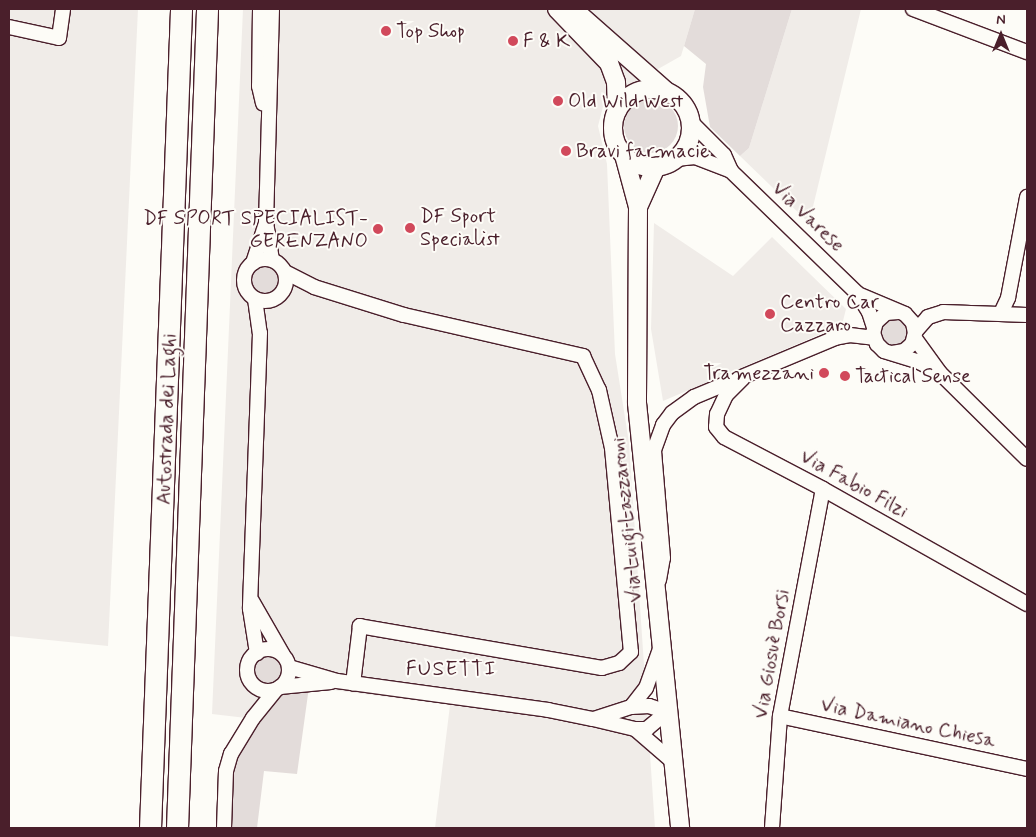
<!DOCTYPE html>
<meta charset="utf-8">
<style>
body{margin:0}
#map{position:relative;width:1036px;height:837px;overflow:hidden;background:#fdfcf7;font-family:Mynerve,sans-serif}
div>[style]{position:absolute}
.built>*{inset:0;background:#f0ece8}
.green>*{inset:0;background:#e3dcda}
.round{border-radius:50%}
.roads{filter:drop-shadow(1px 0 #4a1f2b) drop-shadow(-1px 0 #4a1f2b) drop-shadow(0 1px #4a1f2b) drop-shadow(0 -1px #4a1f2b)}
.minor>*{height:14px;margin:-7px;padding:0 7px;transform-origin:7px;border-radius:7px;background:#fdfcf7}
.minor>.ring{margin:-7px;padding:0;box-sizing:content-box;background:none;border:14px solid #fdfcf7;border-radius:50%}
.major>*{height:18px;margin:-9px;padding:0 9px;transform-origin:9px;border-radius:9px;background:#fdfcf7}
.major>.ring{margin:-9px;padding:0;box-sizing:content-box;background:none;border:18px solid #fdfcf7;border-radius:50%}
.highway>*{height:21px;margin:-10.5px;padding:0 10.5px;transform-origin:10.5px;border-radius:10.5px;background:#fdfcf7}
.dots>*{width:14px;height:14px;translate:-50% -50%;box-sizing:border-box;border:2px solid #fdfcf7;border-radius:50%}
span{translate:-50% -50%;white-space:nowrap;text-align:center;line-height:1.15;-webkit-text-stroke:4px #fdfcf7;paint-order:stroke}
.poi-label{font-size:20px;color:#4a1f2b}
.left{translate:0 -50%;text-align:left}
.right{translate:-100% -50%;text-align:right}
.street-label{font-size:20px;color:#4a1f2b}
.neighbourhood-label{font-size:21px;color:#4a1f2b;letter-spacing:1px}
.frame{position:absolute;inset:0;border:10px solid #4a1f2b;pointer-events:none}
.north{position:absolute;left:976px;top:10px;width:50px;height:50px;-webkit-text-stroke:4px #fdfcf7;paint-order:stroke;rotate:0deg;font-size:14px;font-weight:700;line-height:20px;text-align:center;color:#4a1f2b}
.north::after{content:'';display:block;margin:auto;width:18px;height:22px;background:#4a1f2b;clip-path:polygon(50% 0,100% 100%,50% 72%,0 100%)}
</style>
<div id="map">
<div class="built">
<i style="clip-path:polygon(9px 9px,138px 9px,108px 646px,9px 636px)"></i>
<i style="clip-path:polygon(243px 9px,695px 9px,681px 56px,605px 99px,598px 126px,607px 164px,615px 354px,629px 443px,655px 828px,435px 828px,450px 705px,309px 687px,255px 719px,212px 714px)"></i>
<i style="clip-path:polygon(792px 9px,861px 9px,809px 223px,740px 156px,749px 148px)"></i>
<i style="clip-path:polygon(654px 223px,733px 276px,772px 237px,846px 309px,842px 325px,663px 401px,651px 329px)"></i>
</div>
<div class="green">
<i style="clip-path:polygon(695px 9px,792px 9px,749px 148px,740px 156px,710px 127px,703px 87px,706px 64px,684px 46px)"></i>
<i class="round" style="left:624px;top:99px;width:54px;height:54px"></i>
<i class="round" style="left:249px;top:264px;width:32px;height:32px"></i>
<i class="round" style="left:879px;top:317px;width:30px;height:30px"></i>
<i class="round" style="left:255px;top:657px;width:26px;height:26px"></i>
<i style="clip-path:polygon(309px 687px,297px 774px,264px 771px,257px 828px,228px 828px,231px 770px,255px 719px,284px 690px)"></i>
</div>
<div class="roads">
<div class="minor">
<i style="left:260px;top:9px;width:77px;rotate:90.7deg"></i>
<i style="left:259px;top:86px;width:18px;rotate:77deg"></i>
<i style="left:272px;top:9px;width:213px;rotate:91.6deg"></i>
<i style="left:266px;top:222px;width:38px;rotate:81deg"></i>
<i style="left:913px;top:9px;width:122px;rotate:20.7deg"></i>
<i style="left:9px;top:27px;width:51px;rotate:12.4deg"></i>
<i style="left:59px;top:38px;width:29px;rotate:-82deg"></i>
<i style="left:690px;top:121px;width:48px;rotate:45deg"></i>
<i style="left:724px;top:155px;width:17px;rotate:66deg"></i>
<i style="left:676px;top:159px;width:19px;rotate:-6deg"></i>
<i style="left:695px;top:157px;width:39px;rotate:21deg"></i>
<i style="left:731px;top:171px;width:175px;rotate:44.1deg"></i>
<i style="left:857px;top:293px;width:22px;rotate:58deg"></i>
<i style="left:869px;top:312px;width:16px;rotate:72deg"></i>
<i class="ring" style="left:244px;top:259px;width:28px;height:28px"></i>
<i style="left:253px;top:263px;width:40px;rotate:-72deg"></i>
<i style="left:285px;top:272px;width:33px;rotate:27deg"></i>
<i style="left:314px;top:287px;width:94px;rotate:17.3deg"></i>
<i style="left:404px;top:315px;width:184px;rotate:12.9deg"></i>
<i style="left:583px;top:356px;width:38px;rotate:65deg"></i>
<i style="left:599px;top:390px;width:59px;rotate:77.4deg"></i>
<i style="left:612px;top:448px;width:205px;rotate:84.7deg"></i>
<i style="left:631px;top:652px;width:16px;rotate:137deg"></i>
<i style="left:619px;top:663px;width:18px;rotate:164deg"></i>
<i style="left:602px;top:668px;width:246px;rotate:-170.2deg"></i>
<i style="left:360px;top:626px;width:58px;rotate:96.9deg"></i>
<i style="left:860px;top:295px;width:49px;rotate:22.9deg"></i>
<i style="left:905px;top:314px;width:12px;rotate:48deg"></i>
<i style="left:913px;top:323px;width:10px;rotate:79deg"></i>
<i style="left:915px;top:333px;width:11px;rotate:105deg"></i>
<i style="left:912px;top:344px;width:11px;rotate:139deg"></i>
<i style="left:904px;top:351px;width:12px;rotate:171deg"></i>
<i style="left:255px;top:299px;width:34px;rotate:82deg"></i>
<i style="left:260px;top:333px;width:276px;rotate:92.1deg"></i>
<i style="left:250px;top:609px;width:45px;rotate:81deg"></i>
<i style="left:898px;top:312px;width:12px;rotate:175deg"></i>
<i style="left:886px;top:313px;width:13px;rotate:138deg"></i>
<i style="left:876px;top:322px;width:11px;rotate:105deg"></i>
<i style="left:873px;top:333px;width:12px;rotate:70deg"></i>
<i style="left:877px;top:344px;width:10px;rotate:45deg"></i>
<i style="left:884px;top:351px;width:34px;rotate:17deg"></i>
<i style="left:917px;top:361px;width:22px;rotate:27deg"></i>
<i style="left:1001px;top:313px;width:17px;rotate:-65deg"></i>
<i style="left:1008px;top:298px;width:103px;rotate:-79.3deg"></i>
<i style="left:915px;top:332px;width:20px;rotate:-49deg"></i>
<i style="left:928px;top:317px;width:16px;rotate:-18deg"></i>
<i style="left:943px;top:312px;width:84px;rotate:2deg"></i>
<i style="left:914px;top:337px;width:44px;rotate:54.2deg"></i>
<i style="left:940px;top:373px;width:122px;rotate:44.7deg"></i>
<i style="left:743px;top:378px;width:24px;rotate:135deg"></i>
<i style="left:726px;top:395px;width:21px;rotate:115deg"></i>
<i style="left:717px;top:414px;width:13px;rotate:94deg"></i>
<i style="left:716px;top:427px;width:13px;rotate:51deg"></i>
<i style="left:724px;top:437px;width:112px;rotate:27.7deg"></i>
<i style="left:823px;top:489px;width:234px;rotate:29.4deg"></i>
<i style="left:659px;top:580px;width:22px;rotate:-80deg"></i>
<i style="left:663px;top:558px;width:108px;rotate:-94.8deg"></i>
<i style="left:654px;top:450px;width:27px;rotate:-70deg"></i>
<i style="left:663px;top:425px;width:15px;rotate:-53deg"></i>
<i style="left:672px;top:413px;width:27px;rotate:-36deg"></i>
<i style="left:694px;top:397px;width:153px;rotate:-22.7deg"></i>
<i style="left:835px;top:338px;width:15px;rotate:-11deg"></i>
<i style="left:850px;top:335px;width:24px;rotate:7deg"></i>
<i style="left:252px;top:601px;width:62px;rotate:60.1deg"></i>
<i class="ring" style="left:247px;top:649px;width:28px;height:28px"></i>
<i style="left:289px;top:667px;width:50px;rotate:16.3deg"></i>
<i style="left:337px;top:681px;width:213px;rotate:7.8deg"></i>
<i style="left:548px;top:710px;width:46px;rotate:11.3deg"></i>
<i style="left:593px;top:719px;width:43px;rotate:13.4deg"></i>
<i style="left:635px;top:729px;width:49px;rotate:40.9deg"></i>
<i style="left:280px;top:687px;width:51px;rotate:-5.6deg"></i>
<i style="left:631px;top:707px;width:18px;rotate:-3deg"></i>
<i style="left:649px;top:706px;width:19px;rotate:18deg"></i>
<i style="left:667px;top:712px;width:26px;rotate:140deg"></i>
<i style="left:647px;top:729px;width:12px;rotate:180deg"></i>
<i style="left:780px;top:716px;width:253px;rotate:12.1deg"></i>
<i style="left:594px;top:719px;width:39px;rotate:-18deg"></i>
<i style="left:631px;top:707px;width:24px;rotate:-52deg"></i>
<i style="left:646px;top:688px;width:45px;rotate:-70.3deg"></i>
<i style="left:224px;top:828px;width:57px;rotate:-88deg"></i>
<i style="left:226px;top:771px;width:18px;rotate:-74deg"></i>
<i style="left:231px;top:754px;width:42px;rotate:-58.6deg"></i>
<i style="left:253px;top:718px;width:36px;rotate:-51deg"></i>
<i style="left:772px;top:828px;width:112px;rotate:-85.9deg"></i>
<i style="left:780px;top:716px;width:231px;rotate:-79.3deg"></i>
</div>
<div class="major">
<i style="left:557px;top:9px;width:75px;rotate:46.1deg"></i>
<i style="left:609px;top:63px;width:20px;rotate:70deg"></i>
<i style="left:616px;top:82px;width:29px;rotate:88deg"></i>
<i style="left:573px;top:9px;width:125px;rotate:41.4deg"></i>
<i class="ring" style="left:613px;top:89px;width:60px;height:60px"></i>
<i style="left:624px;top:155px;width:54px;rotate:74.9deg"></i>
<i style="left:638px;top:207px;width:196px;rotate:90.3deg"></i>
<i style="left:637px;top:403px;width:427px;rotate:84.2deg"></i>
<i style="left:638px;top:207px;width:44px;rotate:-65.8deg"></i>
</div>
<div class="highway">
<i style="left:150px;top:828px;width:820px;rotate:-87.83deg"></i>
<i style="left:177px;top:828px;width:820px;rotate:-87.9deg"></i>
</div>
</div>
<div class="dots">
<i style="left:386px;top:31px;background:#d1495b"></i>
<i style="left:513px;top:41px;background:#d1495b"></i>
<i style="left:558px;top:101px;background:#d1495b"></i>
<i style="left:566px;top:151px;background:#d1495b"></i>
<i style="left:410px;top:228px;background:#d1495b"></i>
<i style="left:378px;top:229px;background:#d1495b"></i>
<i style="left:770px;top:314px;background:#d1495b"></i>
<i style="left:824px;top:373px;background:#d1495b"></i>
<i style="left:845px;top:376px;background:#d1495b"></i>
</div>
<div class="poi-label">
<span class="left" style="left:396px;top:31px">Top Shop</span>
<span class="left" style="left:523px;top:41px">F &amp; K</span>
<span class="left" style="left:568px;top:101px">Old Wild West</span>
<span class="left" style="left:576px;top:151px">Bravi farmacie</span>
<span class="left" style="left:420px;top:228px">DF Sport<br>Specialist</span>
<span class="right" style="left:368px;top:230px">DF SPORT SPECIALIST-<br>GERENZANO</span>
<span class="left" style="left:780px;top:314px">Centro Car<br>Cazzaro</span>
<span class="right" style="left:814px;top:373px">Tramezzani</span>
<span class="left" style="left:855px;top:376px">Tactical Sense</span>
</div>
<div class="street-label">
<span style="left:808px;top:217px;rotate:44deg">Via Varese</span>
<span style="left:167px;top:419px;rotate:-88deg">Autostrada dei Laghi</span>
<span style="left:854px;top:484px;rotate:29deg">Via Fabio Filzi</span>
<span style="left:627px;top:520px;rotate:-96deg">Via Luigi Lazzaroni</span>
<span style="left:772px;top:654px;rotate:-80deg">Via Giosuè Borsi</span>
<span style="left:908px;top:723px;rotate:12deg">Via Damiano Chiesa</span>
</div>
<div class="neighbourhood-label">
<span style="left:451px;top:669px">FUSETTI</span>
</div>
<div class="frame"></div>
<div class="north">N</div>
</div>
